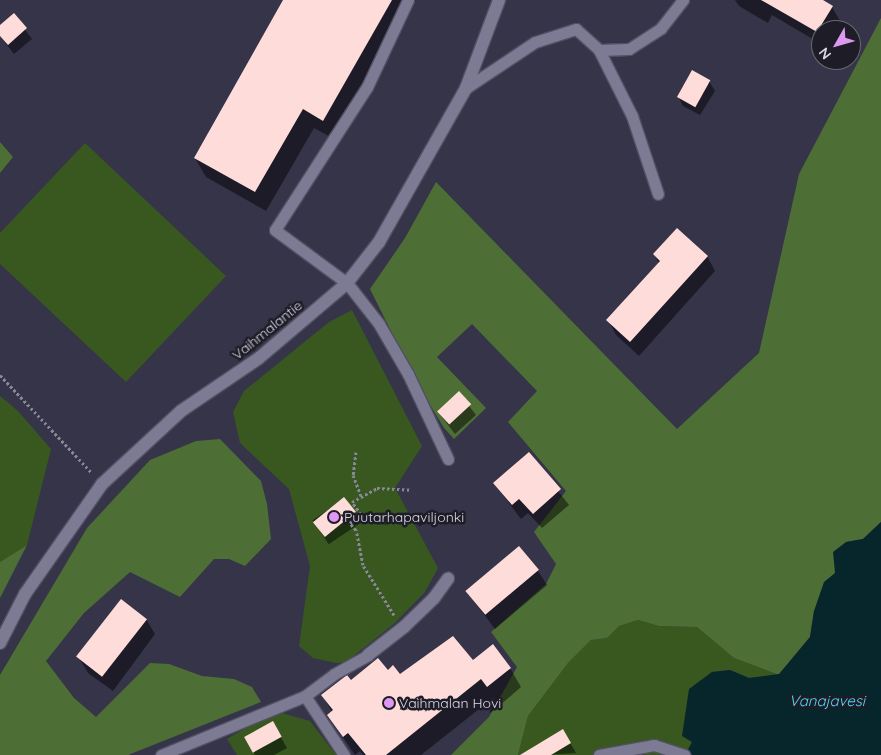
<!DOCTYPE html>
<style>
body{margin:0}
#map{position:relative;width:881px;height:755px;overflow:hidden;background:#363449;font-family:Quicksand,sans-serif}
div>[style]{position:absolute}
.green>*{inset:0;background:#385820}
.forest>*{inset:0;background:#4d6f35}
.water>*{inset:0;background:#06262c}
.shadow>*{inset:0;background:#0007;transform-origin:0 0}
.building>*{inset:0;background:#fedcda;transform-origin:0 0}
.path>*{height:3px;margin-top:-1.5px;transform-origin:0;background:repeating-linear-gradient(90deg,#898899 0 2.5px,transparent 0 5px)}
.roads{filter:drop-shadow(1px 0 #525063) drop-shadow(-1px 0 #525063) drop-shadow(0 1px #525063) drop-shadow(0 -1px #525063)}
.service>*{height:11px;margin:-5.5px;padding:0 5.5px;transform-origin:5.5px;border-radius:5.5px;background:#7d7b94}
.pedestrian>*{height:12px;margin:-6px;padding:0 6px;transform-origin:6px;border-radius:6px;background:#7d7b94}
.minor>*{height:12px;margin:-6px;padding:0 6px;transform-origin:6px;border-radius:6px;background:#7d7b94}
.dots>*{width:14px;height:14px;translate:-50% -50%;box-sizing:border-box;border:2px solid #1e1d27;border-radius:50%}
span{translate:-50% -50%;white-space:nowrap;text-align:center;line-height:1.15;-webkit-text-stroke:5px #1e1d27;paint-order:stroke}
.street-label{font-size:14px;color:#dad9e7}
.poi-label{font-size:14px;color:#dad9e7}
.left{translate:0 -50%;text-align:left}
.water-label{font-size:15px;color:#4cdbf7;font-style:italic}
.north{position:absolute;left:811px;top:20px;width:50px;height:50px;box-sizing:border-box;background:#1e1d27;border:1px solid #696874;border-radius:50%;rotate:232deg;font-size:14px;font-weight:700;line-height:20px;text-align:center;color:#dad9e7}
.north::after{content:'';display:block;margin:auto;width:18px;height:22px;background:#de98f2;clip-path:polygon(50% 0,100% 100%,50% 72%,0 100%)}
</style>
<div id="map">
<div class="green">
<i style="clip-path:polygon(85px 143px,226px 276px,126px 382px,0 264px,0 233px)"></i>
<i style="clip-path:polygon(352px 310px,422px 446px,395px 488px,438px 568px,425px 592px,395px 623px,346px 662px,336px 663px,313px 658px,299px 646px,310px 566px,289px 489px,240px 443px,233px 412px,244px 391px,329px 322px)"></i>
<i style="clip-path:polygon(0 396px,18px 411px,51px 449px,27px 545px,0 562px)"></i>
<i style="clip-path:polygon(638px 620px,659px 626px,697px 627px,734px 658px,779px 675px,749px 678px,730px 670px,712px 672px,702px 681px,690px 750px,685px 755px,518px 755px,528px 716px,568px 663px,591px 640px,607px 638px,619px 626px)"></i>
<i style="clip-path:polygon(282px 713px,310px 721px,336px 755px,237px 755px,227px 739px,263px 718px)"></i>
</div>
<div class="forest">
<i style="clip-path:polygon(881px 18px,881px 522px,863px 539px,846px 542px,835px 573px,814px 611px,810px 637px,779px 675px,734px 658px,697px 627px,659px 626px,638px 620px,619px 626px,607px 638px,591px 640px,568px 663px,528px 716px,518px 755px,451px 755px,489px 717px,517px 667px,491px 632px,546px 584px,556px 564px,534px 532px,566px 491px,508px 422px,537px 391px,472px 324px,437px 357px,486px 408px,454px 439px,444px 428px,417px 383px,370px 289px,405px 238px,436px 182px,677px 429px,759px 353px,799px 174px)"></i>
<i style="clip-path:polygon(0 142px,13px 157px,0 173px)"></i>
<i style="clip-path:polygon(220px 439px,261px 481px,267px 504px,271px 539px,245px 566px,229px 559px,214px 559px,180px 597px,130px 572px,84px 613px,46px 661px,74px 698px,96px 717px,150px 663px,169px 664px,202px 676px,234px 679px,252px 687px,261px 702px,128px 755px,0 755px,0 675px,87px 528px,150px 460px,196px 441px)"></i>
<i style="clip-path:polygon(27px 545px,0 598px,0 562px)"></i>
</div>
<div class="water">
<i style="clip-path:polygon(881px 522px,881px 755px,685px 755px,692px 742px,682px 736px,689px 689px,712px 672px,730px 670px,749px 678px,779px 674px,810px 637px,814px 611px,824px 582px,835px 573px,833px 552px,846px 542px,863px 539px)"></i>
</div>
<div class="shadow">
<i style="clip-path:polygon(285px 0,413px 0,334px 139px,314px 128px,266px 211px,206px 177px,195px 158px)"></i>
<i style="clip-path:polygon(735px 0,821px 0,832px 7px,840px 21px,835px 30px,821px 30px,821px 44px,772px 15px,768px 23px,739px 6px)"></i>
<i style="clip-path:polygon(14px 15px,32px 39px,14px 54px,0 36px,0 27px)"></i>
<i style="clip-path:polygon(709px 81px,715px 91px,700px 115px,683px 106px,678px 96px)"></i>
<i style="clip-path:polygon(654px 254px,707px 256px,715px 271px,639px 356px,616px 335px,608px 320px,659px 263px)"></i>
<i style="clip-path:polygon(459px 393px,476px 415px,455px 434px,438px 412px)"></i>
<i style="clip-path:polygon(529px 454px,569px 505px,542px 528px,528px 513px,521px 519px,494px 483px)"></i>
<i style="left:344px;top:499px;width:29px;height:38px;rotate:56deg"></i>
<i style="clip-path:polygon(538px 571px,547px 585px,495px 629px,467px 592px)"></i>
<i style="clip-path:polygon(146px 619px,155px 634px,113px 691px,88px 673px,79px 658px)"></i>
<i style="clip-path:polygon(473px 662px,510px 668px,521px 687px,499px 706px,493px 698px,421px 755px,363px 755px,360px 751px,355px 755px,328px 715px,332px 712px,323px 696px,351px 681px,388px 672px,400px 675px)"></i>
<i style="clip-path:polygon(272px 722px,287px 748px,274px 755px,255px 755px,245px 737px)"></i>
<i style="clip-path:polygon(563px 731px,576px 753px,543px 755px)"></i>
</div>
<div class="building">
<i style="clip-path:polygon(283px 0,392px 0,323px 121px,303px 109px,255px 192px,194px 158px)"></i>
<i style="clip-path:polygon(761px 0,823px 0,833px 6px,817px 32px)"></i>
<i style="clip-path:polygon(14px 13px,27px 28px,8px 45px,0 36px,0 25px)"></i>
<i style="left:692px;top:70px;width:21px;height:31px;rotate:29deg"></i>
<i style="clip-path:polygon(677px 228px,708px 256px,630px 342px,606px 320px,660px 261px,653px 254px)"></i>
<i style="left:459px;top:391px;width:18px;height:30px;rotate:47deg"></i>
<i style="clip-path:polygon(529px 452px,561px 489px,533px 514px,519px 499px,512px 505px,493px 483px)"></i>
<i style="left:344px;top:497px;width:19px;height:40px;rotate:51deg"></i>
<i style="left:519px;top:546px;width:31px;height:70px;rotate:50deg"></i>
<i style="left:121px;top:599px;width:33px;height:73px;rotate:38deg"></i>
<i style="clip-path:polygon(453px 636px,473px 660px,493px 644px,511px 668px,487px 687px,481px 679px,386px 755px,366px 755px,348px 733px,343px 737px,327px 715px,333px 710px,321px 695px,347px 675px,351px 680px,378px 658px,388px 670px,393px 665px,400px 674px)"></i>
<i style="left:273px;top:721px;width:18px;height:33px;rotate:61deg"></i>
<i style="clip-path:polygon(563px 729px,571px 743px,551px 755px,520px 755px)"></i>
</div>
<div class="path">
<i style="left:0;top:375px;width:134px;rotate:46.8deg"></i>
<i style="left:356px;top:452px;width:23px;rotate:97deg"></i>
<i style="left:353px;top:475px;width:22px;rotate:69deg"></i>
<i style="left:394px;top:615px;width:59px;rotate:-121.8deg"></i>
<i style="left:363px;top:565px;width:36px;rotate:-101deg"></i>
<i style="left:356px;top:530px;width:9px;rotate:-131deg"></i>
<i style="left:350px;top:523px;width:14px;rotate:-39deg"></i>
<i style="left:361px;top:514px;width:15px;rotate:-127deg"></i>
<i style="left:352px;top:502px;width:29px;rotate:-29deg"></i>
<i style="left:377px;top:488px;width:34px;rotate:3deg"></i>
</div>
<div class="roads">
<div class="service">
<i style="left:408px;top:0;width:96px;rotate:115.2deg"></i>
<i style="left:367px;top:87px;width:170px;rotate:122.8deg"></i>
<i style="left:275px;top:230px;width:89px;rotate:36.4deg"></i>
<i style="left:347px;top:283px;width:52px;rotate:52deg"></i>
<i style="left:379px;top:324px;width:58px;rotate:59.9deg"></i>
<i style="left:408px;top:374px;width:94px;rotate:64.8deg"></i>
<i style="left:599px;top:50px;width:74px;rotate:63.4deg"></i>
<i style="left:632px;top:116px;width:82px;rotate:71.6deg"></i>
<i style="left:466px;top:88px;width:83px;rotate:-33.7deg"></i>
<i style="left:535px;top:42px;width:43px;rotate:-17.6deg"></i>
<i style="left:576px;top:29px;width:31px;rotate:42deg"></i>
<i style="left:599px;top:50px;width:30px;rotate:-2deg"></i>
<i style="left:629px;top:49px;width:38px;rotate:-33deg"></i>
<i style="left:661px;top:28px;width:36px;rotate:-52deg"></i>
<i style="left:305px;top:696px;width:71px;rotate:56.5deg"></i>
<i style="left:161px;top:755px;width:156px;rotate:-22.3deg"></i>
<i style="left:305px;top:696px;width:36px;rotate:-37deg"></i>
<i style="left:334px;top:674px;width:39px;rotate:-29deg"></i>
<i style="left:599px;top:755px;width:56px;rotate:-10.3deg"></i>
<i style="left:654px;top:745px;width:32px;rotate:18deg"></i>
</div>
<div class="pedestrian">
<i style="left:368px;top:655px;width:46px;rotate:-37.9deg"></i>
<i style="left:404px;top:627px;width:42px;rotate:-44deg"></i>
<i style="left:434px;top:598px;width:24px;rotate:-54deg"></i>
</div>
<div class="minor">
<i style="left:0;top:643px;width:55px;rotate:-63deg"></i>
<i style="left:25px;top:594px;width:134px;rotate:-55deg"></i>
<i style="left:102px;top:484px;width:108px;rotate:-42.7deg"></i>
<i style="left:181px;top:411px;width:94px;rotate:-34.2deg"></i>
<i style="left:259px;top:358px;width:116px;rotate:-40.4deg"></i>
<i style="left:347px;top:283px;width:52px;rotate:-52deg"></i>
<i style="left:379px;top:242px;width:177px;rotate:-60.5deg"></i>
<i style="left:466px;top:88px;width:94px;rotate:-69.4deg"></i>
</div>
</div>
<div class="dots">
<i style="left:334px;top:517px;background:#de98f2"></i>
<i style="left:389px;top:703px;background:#de98f2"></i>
</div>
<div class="street-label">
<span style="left:267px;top:330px;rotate:-39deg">Vaihmalantie</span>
</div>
<div class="poi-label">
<span class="left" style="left:344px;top:517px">Puutarhapaviljonki</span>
<span class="left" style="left:399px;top:703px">Vaihmalan Hovi</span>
</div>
<div class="water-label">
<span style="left:827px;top:701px">Vanajavesi</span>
</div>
<div class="north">N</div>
</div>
